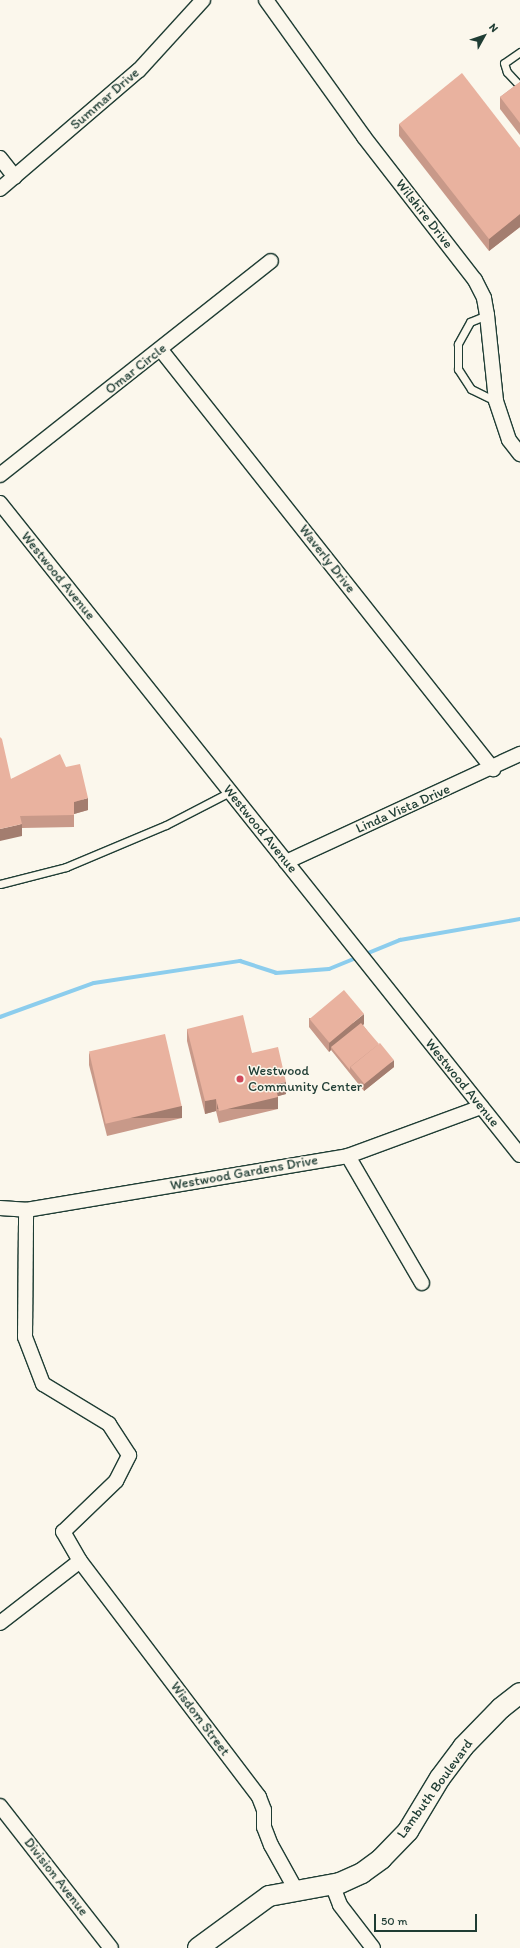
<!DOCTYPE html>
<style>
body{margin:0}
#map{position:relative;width:520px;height:1948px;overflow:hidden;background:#fbf7ec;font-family:Itim,sans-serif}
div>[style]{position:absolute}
.stream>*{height:4px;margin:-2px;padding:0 2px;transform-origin:2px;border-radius:2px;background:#8ccded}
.roads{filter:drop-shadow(1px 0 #1f3d34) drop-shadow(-1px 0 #1f3d34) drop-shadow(0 1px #1f3d34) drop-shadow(0 -1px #1f3d34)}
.lane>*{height:7px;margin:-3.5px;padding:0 3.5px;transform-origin:3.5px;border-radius:3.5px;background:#fbf7ec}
.street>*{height:14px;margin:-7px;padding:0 7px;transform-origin:7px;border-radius:7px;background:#fbf7ec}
.secondary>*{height:20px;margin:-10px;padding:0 10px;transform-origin:10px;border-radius:10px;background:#fbf7ec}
.wall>*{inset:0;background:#c89989}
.shaded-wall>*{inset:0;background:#a37d6f;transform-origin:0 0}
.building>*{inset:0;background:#e9b29f;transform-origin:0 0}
.dots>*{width:11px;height:11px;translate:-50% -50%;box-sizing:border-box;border:2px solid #fbf7ec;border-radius:50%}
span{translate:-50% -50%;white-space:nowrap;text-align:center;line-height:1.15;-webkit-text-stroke:3px #fbf7ec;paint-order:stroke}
.street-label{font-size:14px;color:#1f3d34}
.poi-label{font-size:14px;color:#1f3d34}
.left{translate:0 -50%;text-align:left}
.north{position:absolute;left:464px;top:16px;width:40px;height:40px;-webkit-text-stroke:3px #fbf7ec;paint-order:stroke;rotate:50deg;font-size:11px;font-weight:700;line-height:16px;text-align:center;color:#1f3d34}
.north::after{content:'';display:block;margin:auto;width:14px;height:18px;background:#1f3d34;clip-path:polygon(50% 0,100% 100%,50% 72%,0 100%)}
.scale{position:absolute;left:374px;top:1914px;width:103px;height:18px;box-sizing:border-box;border:2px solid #1f3d34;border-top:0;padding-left:5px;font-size:12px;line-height:14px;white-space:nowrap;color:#1f3d34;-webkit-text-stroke:3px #fbf7ec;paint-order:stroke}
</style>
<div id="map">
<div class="stream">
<i style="left:0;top:1017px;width:100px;rotate:-19.9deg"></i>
<i style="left:94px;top:983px;width:148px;rotate:-8.6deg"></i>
<i style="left:240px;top:961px;width:38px;rotate:18deg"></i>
<i style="left:276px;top:973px;width:53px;rotate:-4.3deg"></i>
<i style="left:329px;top:969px;width:77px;rotate:-22.2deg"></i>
<i style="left:400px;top:940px;width:122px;rotate:-9.9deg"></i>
</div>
<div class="roads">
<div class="lane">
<i style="left:520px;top:52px;width:19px;rotate:145deg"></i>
<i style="left:504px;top:63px;width:9px;rotate:72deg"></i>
<i style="left:507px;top:72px;width:19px;rotate:47deg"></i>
<i style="left:487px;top:315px;width:18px;rotate:158deg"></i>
<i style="left:470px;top:322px;width:25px;rotate:119deg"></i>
<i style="left:458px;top:344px;width:25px;rotate:90deg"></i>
<i style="left:458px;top:369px;width:24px;rotate:57deg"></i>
<i style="left:471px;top:389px;width:28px;rotate:26deg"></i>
<i style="left:0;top:884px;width:68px;rotate:-14.4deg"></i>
<i style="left:66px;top:867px;width:108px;rotate:-22.8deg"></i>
<i style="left:166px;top:825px;width:72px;rotate:-27.3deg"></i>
</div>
<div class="street">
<i style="left:266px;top:0;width:168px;rotate:54.4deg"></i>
<i style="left:364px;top:137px;width:181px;rotate:52.2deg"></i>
<i style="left:475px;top:280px;width:20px;rotate:63deg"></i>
<i style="left:484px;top:298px;width:17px;rotate:80deg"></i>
<i style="left:487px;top:315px;width:86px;rotate:84deg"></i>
<i style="left:496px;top:401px;width:41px;rotate:71.6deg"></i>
<i style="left:509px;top:440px;width:18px;rotate:52deg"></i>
<i style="left:0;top:158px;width:24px;rotate:52deg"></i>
<i style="left:0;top:189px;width:183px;rotate:-40.6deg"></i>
<i style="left:139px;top:70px;width:95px;rotate:-47.6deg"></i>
<i style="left:161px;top:350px;width:535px;rotate:51.61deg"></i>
<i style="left:0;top:475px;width:345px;rotate:-38.3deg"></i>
<i style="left:0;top:503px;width:834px;rotate:51.43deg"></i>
<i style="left:286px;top:862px;width:258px;rotate:-24.8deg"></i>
<i style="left:348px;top:1156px;width:147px;rotate:59.8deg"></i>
<i style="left:0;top:1208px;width:26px;rotate:4deg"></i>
<i style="left:26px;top:1210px;width:326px;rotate:-9.5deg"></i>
<i style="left:348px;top:1156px;width:142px;rotate:-20.2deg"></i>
<i style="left:80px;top:1561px;width:296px;rotate:52.8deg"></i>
<i style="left:259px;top:1797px;width:14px;rotate:69deg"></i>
<i style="left:264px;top:1810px;width:17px;rotate:90deg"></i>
<i style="left:264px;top:1827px;width:19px;rotate:69deg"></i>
<i style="left:271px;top:1845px;width:51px;rotate:60.9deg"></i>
<i style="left:0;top:1623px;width:101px;rotate:-37.8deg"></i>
<i style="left:80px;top:1561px;width:34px;rotate:-120deg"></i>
<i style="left:63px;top:1532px;width:74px;rotate:-43.9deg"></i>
<i style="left:116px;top:1481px;width:29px;rotate:-63deg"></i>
<i style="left:129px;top:1455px;width:37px;rotate:-123deg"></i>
<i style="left:109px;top:1424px;width:77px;rotate:-148.8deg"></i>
<i style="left:43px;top:1384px;width:50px;rotate:-111deg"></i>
<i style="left:25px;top:1337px;width:127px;rotate:-89.5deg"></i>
<i style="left:0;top:1806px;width:180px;rotate:52deg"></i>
<i style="left:332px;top:1884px;width:22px;rotate:69deg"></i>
<i style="left:340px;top:1905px;width:54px;rotate:52.5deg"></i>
</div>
<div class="secondary">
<i style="left:198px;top:1948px;width:88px;rotate:-36.2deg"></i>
<i style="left:269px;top:1896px;width:72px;rotate:-10.4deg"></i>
<i style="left:340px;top:1883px;width:24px;rotate:-24deg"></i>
<i style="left:362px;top:1873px;width:24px;rotate:-36deg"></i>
<i style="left:381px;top:1859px;width:39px;rotate:-46deg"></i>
<i style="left:408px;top:1831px;width:62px;rotate:-58.9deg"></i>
<i style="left:440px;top:1778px;width:39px;rotate:-53deg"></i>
<i style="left:463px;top:1747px;width:54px;rotate:-45.7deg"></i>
<i style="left:501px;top:1708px;width:24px;rotate:-38deg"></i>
</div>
</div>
<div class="wall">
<i style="clip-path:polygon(520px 82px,520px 135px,500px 109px,500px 97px)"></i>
<i style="clip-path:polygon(399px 124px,520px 148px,520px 227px,489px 251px,399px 136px)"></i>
<i style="clip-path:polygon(66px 767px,88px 810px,74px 814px,74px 827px,22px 828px,22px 836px,11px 779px)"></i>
<i style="clip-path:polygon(309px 1018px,364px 1024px,363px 1025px,394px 1067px,364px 1091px,331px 1050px,329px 1052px,309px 1027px)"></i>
<i style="clip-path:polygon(187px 1029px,252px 1053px,286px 1094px,278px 1096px,278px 1109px,219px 1123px,216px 1111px,205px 1114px,187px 1041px)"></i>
<i style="clip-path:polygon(89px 1053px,182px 1118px,107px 1136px,89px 1065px)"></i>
</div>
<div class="shaded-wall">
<i style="clip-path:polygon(520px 214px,520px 227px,489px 251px,489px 239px)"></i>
<i style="clip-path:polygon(88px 798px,88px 810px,74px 814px,74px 802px)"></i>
<i style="clip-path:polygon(22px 824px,22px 836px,0 841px,0 829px)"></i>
<i style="clip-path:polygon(364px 1014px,364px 1024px,333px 1049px,331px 1047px,331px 1050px,329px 1052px,329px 1042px)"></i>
<i style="clip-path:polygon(394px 1060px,394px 1067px,364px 1091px,364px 1084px)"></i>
<i style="clip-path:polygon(286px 1082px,286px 1094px,275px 1097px,275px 1084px)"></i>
<i style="left:278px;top:1097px;width:12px;height:61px;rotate:90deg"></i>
<i style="clip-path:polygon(216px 1099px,216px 1111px,205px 1114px,205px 1101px)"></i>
<i style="left:182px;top:1106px;width:12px;height:77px;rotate:90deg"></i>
</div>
<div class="building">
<i style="clip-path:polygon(462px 73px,520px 148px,520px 214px,489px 239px,399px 124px)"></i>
<i style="clip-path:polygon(520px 82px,520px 123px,500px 97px)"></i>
<i style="clip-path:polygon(0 737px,2px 739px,11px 779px,60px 754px,66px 767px,80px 764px,88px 798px,74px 802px,74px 815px,20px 816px,22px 824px,0 829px)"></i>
<i style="left:344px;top:990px;width:31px;height:45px;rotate:50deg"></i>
<i style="clip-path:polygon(243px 1015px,252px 1053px,278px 1047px,286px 1082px,275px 1084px,278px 1097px,219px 1111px,216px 1099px,205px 1101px,187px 1029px)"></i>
<i style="clip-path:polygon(361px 1023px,379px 1044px,350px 1067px,350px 1070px,331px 1047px)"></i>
<i style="left:165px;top:1034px;width:74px;height:78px;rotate:77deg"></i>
<i style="left:380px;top:1043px;width:22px;height:38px;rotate:51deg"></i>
</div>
<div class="dots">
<i style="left:240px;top:1079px;background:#d1495b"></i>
</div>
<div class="street-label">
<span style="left:105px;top:99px;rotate:-41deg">Summar Drive</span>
<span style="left:424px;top:214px;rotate:52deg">Wilshire Drive</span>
<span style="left:136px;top:369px;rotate:-38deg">Omar Circle</span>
<span style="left:327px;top:559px;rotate:52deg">Waverly Drive</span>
<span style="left:58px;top:576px;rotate:51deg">Westwood Avenue</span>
<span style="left:403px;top:809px;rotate:-24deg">Linda Vista Drive</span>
<span style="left:260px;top:829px;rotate:51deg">Westwood Avenue</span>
<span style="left:462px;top:1083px;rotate:51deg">Westwood Avenue</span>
<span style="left:244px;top:1173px;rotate:-10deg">Westwood Gardens Drive</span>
<span style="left:200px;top:1719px;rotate:53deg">Wisdom Street</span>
<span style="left:435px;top:1789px;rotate:-54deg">Lambuth Boulevard</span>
<span style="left:56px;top:1877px;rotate:52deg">Division Avenue</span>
</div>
<div class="poi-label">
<span class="left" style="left:248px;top:1079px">Westwood<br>Community Center</span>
</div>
<div class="north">N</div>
<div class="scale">50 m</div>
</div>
